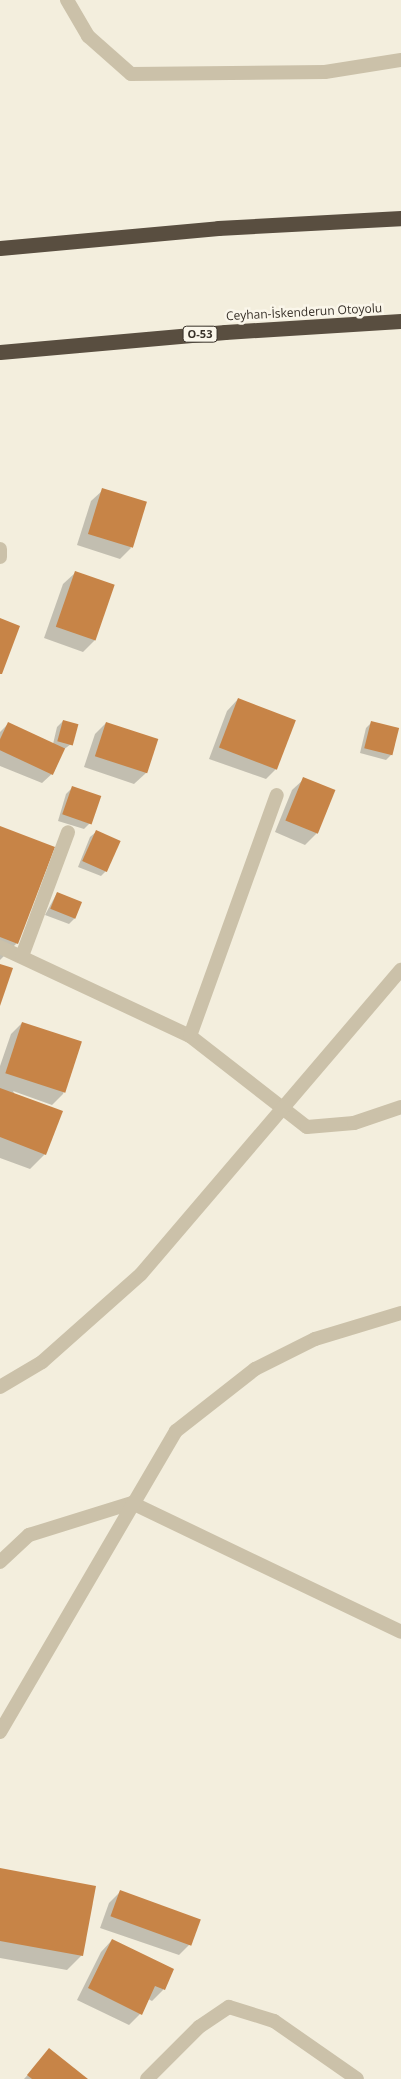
<!DOCTYPE html>
<meta charset="utf-8">
<style>
body{margin:0}
#map{position:relative;width:401px;height:2079px;overflow:hidden;background:#f3eedd;font-family:"Open Sans",sans-serif}
div>[style]{position:absolute}
.shadow>*{inset:0;background:#0003}
.building>*{inset:0;background:#c78447;transform-origin:0 0}
.minor>*{height:14px;margin:-7px;padding:0 7px;transform-origin:7px;border-radius:7px;background:#cbc1a9}
.tertiary>*{height:14px;margin:-7px;padding:0 7px;transform-origin:7px;border-radius:7px;background:#cbc1a9}
.motorway>*{height:15px;margin:-7.5px;padding:0 7.5px;transform-origin:7.5px;border-radius:7.5px;background:#594e40}
span{translate:-50% -50%;white-space:nowrap;text-align:center;line-height:1.15;-webkit-text-stroke:5px #faf6ea;paint-order:stroke}
.shield-label span{padding:1px 4px;background:#faf6ea;border:1px solid;border-radius:4px;-webkit-text-stroke-width:0}
.shield-label{font-size:11px;color:#383129;font-weight:700}
.street-label{font-size:12px;color:#383129}
</style>
<div id="map">
<div class="shadow">
<i style="clip-path:polygon(103px 490px,131px 548px,120px 559px,77px 545px,91px 501px)"></i>
<i style="clip-path:polygon(75px 573px,95px 640px,83px 652px,44px 638px,63px 584px)"></i>
<i style="clip-path:polygon(238px 699px,277px 768px,266px 779px,209px 759px,227px 711px)"></i>
<i style="clip-path:polygon(63px 721px,71px 744px,63px 750px,54px 772px,42px 783px,0 766px,0 732px,8px 724px,53px 744px,57px 727px)"></i>
<i style="clip-path:polygon(372px 722px,398px 729px,392px 754px,386px 760px,360px 753px,366px 728px)"></i>
<i style="clip-path:polygon(106px 723px,157px 740px,146px 773px,134px 784px,84px 767px,95px 734px)"></i>
<i style="clip-path:polygon(304px 779px,317px 833px,305px 845px,275px 832px,292px 790px)"></i>
<i style="clip-path:polygon(72px 788px,90px 823px,84px 829px,58px 821px,66px 794px)"></i>
<i style="clip-path:polygon(0 828px,17px 943px,0 960px)"></i>
<i style="clip-path:polygon(96px 832px,107px 870px,101px 876px,78px 867px,90px 837px)"></i>
<i style="clip-path:polygon(57px 893px,75px 918px,69px 924px,45px 915px)"></i>
<i style="clip-path:polygon(22px 1023px,81px 1043px,63px 1094px,52px 1105px,13px 1091px,45px 1154px,30px 1169px,0 1158px,0 1066px,11px 1034px)"></i>
<i style="clip-path:polygon(0 1870px,82px 1955px,67px 1970px,0 1958px)"></i>
<i style="clip-path:polygon(120px 1892px,191px 1943px,179px 1955px,100px 1928px,109px 1903px)"></i>
<i style="clip-path:polygon(112px 1940px,173px 1970px,163px 1990px,152px 2001px,148px 1999px,140px 2014px,129px 2025px,77px 2000px,101px 1952px)"></i>
<i style="clip-path:polygon(50px 2050px,86px 2079px,24px 2079px)"></i>
</div>
<div class="building">
<i style="left:102px;top:488px;width:47px;height:48px;rotate:17deg"></i>
<i style="left:75px;top:571px;width:42px;height:59px;rotate:19deg"></i>
<i style="clip-path:polygon(0 618px,20px 626px,2px 674px,0 674px)"></i>
<i style="left:238px;top:698px;width:62px;height:53px;rotate:21deg"></i>
<i style="left:63px;top:720px;width:16px;height:22px;rotate:15deg"></i>
<i style="left:371px;top:721px;width:29px;height:28px;rotate:14deg"></i>
<i style="left:8px;top:722px;width:63px;height:29px;rotate:25deg"></i>
<i style="left:106px;top:722px;width:55px;height:36px;rotate:18deg"></i>
<i style="left:303px;top:777px;width:35px;height:47px;rotate:22deg"></i>
<i style="left:72px;top:786px;width:31px;height:30px;rotate:19deg"></i>
<i style="clip-path:polygon(0 826px,55px 847px,18px 944px,0 937px)"></i>
<i style="left:96px;top:830px;width:27px;height:34px;rotate:24deg"></i>
<i style="left:57px;top:892px;width:27px;height:18px;rotate:22deg"></i>
<i style="clip-path:polygon(0 964px,13px 968px,0 1006px)"></i>
<i style="left:22px;top:1022px;width:63px;height:54px;rotate:18deg"></i>
<i style="clip-path:polygon(0 1088px,63px 1111px,46px 1155px,0 1137px)"></i>
<i style="clip-path:polygon(0 1868px,96px 1886px,83px 1956px,0 1941px)"></i>
<i style="left:120px;top:1890px;width:86px;height:28px;rotate:20deg"></i>
<i style="clip-path:polygon(112px 1939px,174px 1969px,165px 1990px,155px 1986px,142px 2015px,88px 1988px)"></i>
<i style="clip-path:polygon(49px 2048px,88px 2079px,32px 2079px,27px 2075px)"></i>
</div>
<div class="minor">
<i style="left:0;top:549px;width:8px;rotate:90deg"></i>
<i style="left:0;top:947px;width:210px;rotate:25.1deg"></i>
<i style="left:190px;top:1036px;width:148px;rotate:37.9deg"></i>
<i style="left:307px;top:1127px;width:47px;rotate:-4.9deg"></i>
<i style="left:354px;top:1123px;width:50px;rotate:-18.8deg"></i>
<i style="left:22px;top:956px;width:132px;rotate:-69.6deg"></i>
<i style="left:190px;top:1036px;width:256px;rotate:-70.2deg"></i>
<i style="left:0;top:1387px;width:49px;rotate:-30.8deg"></i>
<i style="left:42px;top:1362px;width:132px;rotate:-41.6deg"></i>
<i style="left:141px;top:1274px;width:400px;rotate:-49.5deg"></i>
<i style="left:0;top:1562px;width:40px;rotate:-43deg"></i>
<i style="left:29px;top:1535px;width:108px;rotate:-17.3deg"></i>
<i style="left:132px;top:1503px;width:298px;rotate:25.6deg"></i>
<i style="left:0;top:1732px;width:349px;rotate:-59.7deg"></i>
<i style="left:176px;top:1431px;width:100px;rotate:-38.1deg"></i>
<i style="left:255px;top:1369px;width:67px;rotate:-26.6deg"></i>
<i style="left:315px;top:1339px;width:90px;rotate:-16.8deg"></i>
<i style="left:147px;top:2079px;width:74px;rotate:-45deg"></i>
<i style="left:199px;top:2027px;width:36px;rotate:-34deg"></i>
<i style="left:229px;top:2007px;width:47px;rotate:17.3deg"></i>
<i style="left:274px;top:2021px;width:101px;rotate:34.9deg"></i>
</div>
<div class="tertiary">
<i style="left:67px;top:0;width:42px;rotate:59.7deg"></i>
<i style="left:88px;top:36px;width:57px;rotate:41.5deg"></i>
<i style="left:131px;top:74px;width:194px;rotate:-0.6deg"></i>
<i style="left:325px;top:72px;width:77px;rotate:-9deg"></i>
</div>
<div class="motorway">
<i style="left:0;top:248px;width:219px;rotate:-5.2deg"></i>
<i style="left:218px;top:228px;width:183px;rotate:-3.1deg"></i>
<i style="left:0;top:352px;width:226px;rotate:-5.1deg"></i>
<i style="left:225px;top:332px;width:176px;rotate:-3.6deg"></i>
</div>
<div class="shield-label">
<span style="left:200px;top:334px">O-53</span>
</div>
<div class="street-label">
<span style="left:304px;top:312px;rotate:-3deg">Ceyhan-İskenderun Otoyolu</span>
</div>
</div>
